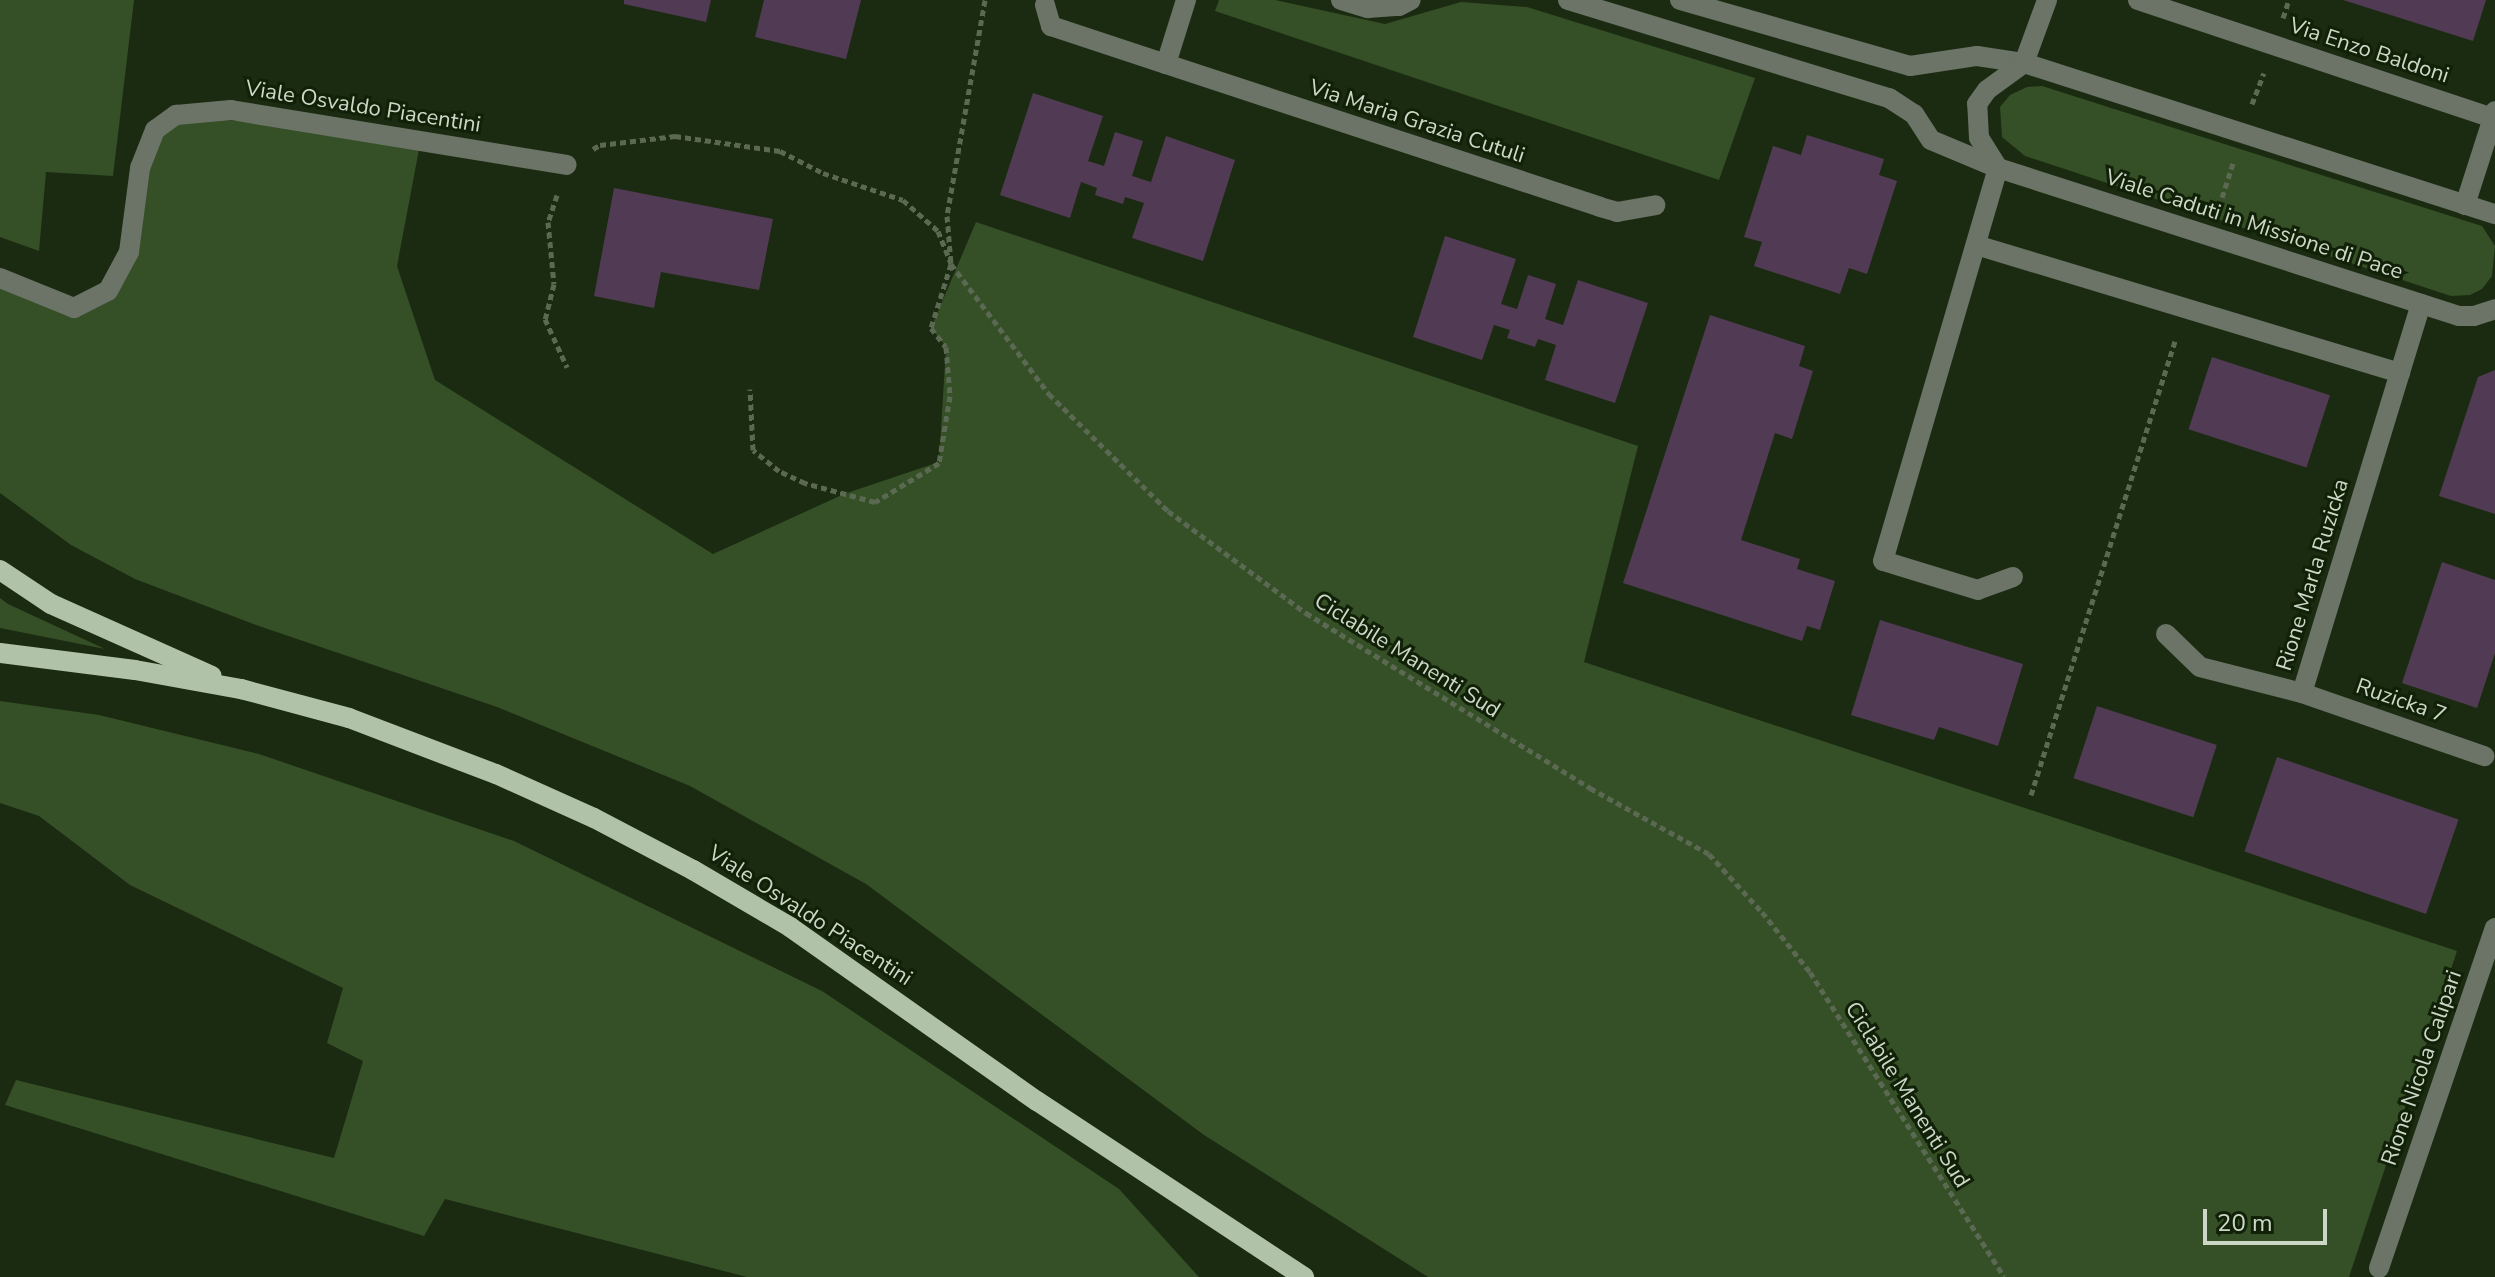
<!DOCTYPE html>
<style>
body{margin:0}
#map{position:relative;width:2495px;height:1277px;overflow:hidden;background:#1b2b11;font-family:"Nunito Sans",sans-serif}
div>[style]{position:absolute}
.green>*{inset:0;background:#354f27}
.building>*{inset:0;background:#513a53;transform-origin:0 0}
.path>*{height:5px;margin-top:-2.5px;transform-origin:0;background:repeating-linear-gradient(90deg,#5b6953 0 6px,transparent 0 10px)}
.minor>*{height:20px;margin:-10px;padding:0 10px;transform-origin:10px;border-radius:10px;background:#6b7467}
.major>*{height:20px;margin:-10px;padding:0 10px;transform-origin:10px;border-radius:10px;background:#b0c2a7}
span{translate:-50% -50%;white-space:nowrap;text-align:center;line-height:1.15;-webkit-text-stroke:6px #112108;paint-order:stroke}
.street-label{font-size:22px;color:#ccd7c7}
.scale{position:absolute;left:2203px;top:1209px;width:124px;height:36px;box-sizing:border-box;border:4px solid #ccd7c7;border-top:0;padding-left:10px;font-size:24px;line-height:28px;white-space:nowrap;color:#ccd7c7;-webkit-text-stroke:6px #112108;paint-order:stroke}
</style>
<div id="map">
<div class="green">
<i style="clip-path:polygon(0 0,134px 0,113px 176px,46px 172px,39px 251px,0 237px)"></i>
<i style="clip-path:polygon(1219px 0,1275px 0,1385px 24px,1461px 2px,1527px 7px,1755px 78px,1719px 180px,1215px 11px)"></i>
<i style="clip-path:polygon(2042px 86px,2482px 226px,2495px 246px,2492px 276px,2482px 289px,2470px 295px,2451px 296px,2025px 156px,2002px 137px,2000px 107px,2010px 95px,2027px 87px)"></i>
<i style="clip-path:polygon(176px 115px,421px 139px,397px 266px,435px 380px,713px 554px,844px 494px,939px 462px,946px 347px,931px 328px,976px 222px,1638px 446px,1584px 662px,2457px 951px,2349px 1277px,1428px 1277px,1204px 1135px,866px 884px,690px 786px,497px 707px,256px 625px,135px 579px,71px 545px,0 493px,0 278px,74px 308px,108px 291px,135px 207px,140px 168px)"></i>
<i style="clip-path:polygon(0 598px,8px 604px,105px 649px,0 628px)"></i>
<i style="clip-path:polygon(0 701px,99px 715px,259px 754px,514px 841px,822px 991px,1119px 1189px,1199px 1277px,747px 1277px,445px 1199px,424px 1236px,5px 1105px,16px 1080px,334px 1158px,363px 1061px,327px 1043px,343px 988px,130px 885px,39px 816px,0 803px)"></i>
</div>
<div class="building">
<i style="clip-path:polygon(624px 0,711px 0,706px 22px,624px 4px)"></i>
<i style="clip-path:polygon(764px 0,861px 0,846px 59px,755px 37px)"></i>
<i style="clip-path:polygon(2343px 0,2486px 0,2473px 41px)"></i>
<i style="clip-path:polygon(1033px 93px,1103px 116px,1088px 161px,1104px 166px,1115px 132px,1143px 141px,1132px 176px,1151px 182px,1166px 136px,1235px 160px,1203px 261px,1132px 238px,1144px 203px,1125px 197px,1123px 204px,1095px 195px,1097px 188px,1081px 182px,1070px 218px,1000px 195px)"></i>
<i style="clip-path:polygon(1807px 135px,1884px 159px,1879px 175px,1897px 181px,1867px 274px,1849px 268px,1840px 294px,1754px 266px,1762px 242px,1744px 237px,1773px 146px,1801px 155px)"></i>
<i style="clip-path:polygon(614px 188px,773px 219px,759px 290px,661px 272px,654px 308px,594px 296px)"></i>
<i style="clip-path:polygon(1445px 236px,1516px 259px,1501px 304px,1517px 309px,1528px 275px,1556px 284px,1545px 319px,1563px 325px,1578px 280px,1648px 303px,1615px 403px,1545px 380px,1556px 345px,1538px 339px,1535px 347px,1507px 338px,1510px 330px,1494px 325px,1482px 360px,1413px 337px)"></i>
<i style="clip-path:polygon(1710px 315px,1805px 346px,1799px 366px,1813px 371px,1792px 439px,1775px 433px,1741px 540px,1800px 559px,1797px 569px,1835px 581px,1820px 630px,1807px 626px,1802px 641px,1623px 583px)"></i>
<i style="left:2212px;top:357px;width:124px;height:76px;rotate:18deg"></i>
<i style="clip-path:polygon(2495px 370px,2495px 514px,2439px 496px,2478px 377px)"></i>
<i style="clip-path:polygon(2442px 562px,2495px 580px,2495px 653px,2477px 708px,2402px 683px)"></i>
<i style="clip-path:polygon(1880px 620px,2023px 664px,1998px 746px,1939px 727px,1934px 740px,1851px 715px)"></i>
<i style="left:2097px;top:706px;width:126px;height:76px;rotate:18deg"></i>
<i style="left:2277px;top:757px;width:192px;height:100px;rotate:19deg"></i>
</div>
<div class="path">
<i style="left:985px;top:0;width:219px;rotate:100deg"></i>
<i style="left:947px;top:216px;width:48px;rotate:85.2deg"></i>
<i style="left:951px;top:264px;width:163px;rotate:53deg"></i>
<i style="left:1049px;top:394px;width:167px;rotate:44.5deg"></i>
<i style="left:1168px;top:511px;width:172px;rotate:36.5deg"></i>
<i style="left:1306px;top:613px;width:334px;rotate:31.6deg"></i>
<i style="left:1590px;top:788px;width:136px;rotate:29deg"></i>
<i style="left:1709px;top:854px;width:79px;rotate:47.6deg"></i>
<i style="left:1762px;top:912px;width:77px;rotate:51.3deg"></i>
<i style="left:1810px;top:972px;width:361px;rotate:57.5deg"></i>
<i style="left:2283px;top:18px;width:19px;rotate:-72deg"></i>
<i style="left:2252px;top:104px;width:33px;rotate:-69deg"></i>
<i style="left:593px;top:149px;width:8px;rotate:-30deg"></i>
<i style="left:600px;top:145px;width:76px;rotate:-6.8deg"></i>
<i style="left:675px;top:136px;width:106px;rotate:8.1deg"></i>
<i style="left:780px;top:151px;width:48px;rotate:27.1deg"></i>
<i style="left:823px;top:173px;width:84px;rotate:18.6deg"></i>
<i style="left:903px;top:200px;width:47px;rotate:41.5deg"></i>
<i style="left:938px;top:231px;width:35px;rotate:68deg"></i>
<i style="left:951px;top:264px;width:67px;rotate:107.4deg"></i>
<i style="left:931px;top:328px;width:24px;rotate:52deg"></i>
<i style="left:946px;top:347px;width:49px;rotate:85.3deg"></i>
<i style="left:950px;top:396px;width:68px;rotate:99.3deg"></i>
<i style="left:939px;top:463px;width:75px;rotate:148.6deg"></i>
<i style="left:875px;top:502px;width:73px;rotate:-164.8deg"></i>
<i style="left:805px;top:483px;width:29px;rotate:-155deg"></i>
<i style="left:779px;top:471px;width:33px;rotate:-141deg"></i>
<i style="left:753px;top:450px;width:61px;rotate:-92.8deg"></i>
<i style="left:557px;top:195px;width:28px;rotate:108deg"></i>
<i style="left:548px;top:222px;width:62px;rotate:84.5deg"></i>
<i style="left:554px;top:284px;width:36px;rotate:104deg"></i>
<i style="left:545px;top:319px;width:53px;rotate:65.4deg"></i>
<i style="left:2219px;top:207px;width:46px;rotate:-72.3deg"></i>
<i style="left:2031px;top:795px;width:479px;rotate:-72.4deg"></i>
</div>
<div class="minor">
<i style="left:1186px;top:0;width:67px;rotate:107.4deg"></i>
<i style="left:1166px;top:64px;width:457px;rotate:18.2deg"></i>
<i style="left:1600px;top:207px;width:18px;rotate:16deg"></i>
<i style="left:1617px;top:212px;width:39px;rotate:-10deg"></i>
<i style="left:1341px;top:0;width:28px;rotate:17deg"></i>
<i style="left:1368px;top:8px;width:31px;rotate:-4deg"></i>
<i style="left:1399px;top:6px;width:13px;rotate:-27deg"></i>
<i style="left:1568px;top:0;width:336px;rotate:17deg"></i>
<i style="left:1889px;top:98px;width:30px;rotate:33deg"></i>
<i style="left:1914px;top:114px;width:31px;rotate:57deg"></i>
<i style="left:1931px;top:140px;width:73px;rotate:22.7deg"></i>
<i style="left:1998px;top:168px;width:484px;rotate:17.8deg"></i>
<i style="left:2459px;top:316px;width:15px"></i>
<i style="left:2474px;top:316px;width:22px;rotate:-18deg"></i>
<i style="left:1680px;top:0;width:239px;rotate:16deg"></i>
<i style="left:1910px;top:66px;width:68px;rotate:-8.5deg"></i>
<i style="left:1977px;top:56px;width:48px;rotate:8.5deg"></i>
<i style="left:2024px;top:63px;width:495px;rotate:17.8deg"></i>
<i style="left:2138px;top:0;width:374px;rotate:18.4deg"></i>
<i style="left:2493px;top:118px;width:7px;rotate:-74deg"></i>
<i style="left:1045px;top:5px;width:22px;rotate:74deg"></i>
<i style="left:1051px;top:26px;width:121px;rotate:18.3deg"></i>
<i style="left:2465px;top:205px;width:91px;rotate:-72.2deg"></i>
<i style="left:1976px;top:245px;width:443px;rotate:16.8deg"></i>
<i style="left:0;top:278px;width:80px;rotate:22.1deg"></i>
<i style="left:74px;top:308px;width:38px;rotate:-27deg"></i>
<i style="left:108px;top:291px;width:44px;rotate:-61.7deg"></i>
<i style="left:129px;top:252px;width:85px;rotate:-82.5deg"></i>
<i style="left:140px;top:168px;width:41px;rotate:-68.5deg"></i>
<i style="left:155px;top:130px;width:26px;rotate:-36deg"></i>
<i style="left:176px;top:115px;width:55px;rotate:-5.2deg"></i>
<i style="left:231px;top:110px;width:340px;rotate:9.3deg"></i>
<i style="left:2013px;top:577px;width:37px;rotate:160deg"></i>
<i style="left:1978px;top:590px;width:99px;rotate:-163deg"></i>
<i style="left:1883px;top:561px;width:409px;rotate:-73.7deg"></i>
<i style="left:1998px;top:168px;width:36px;rotate:-122deg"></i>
<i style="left:1979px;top:138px;width:34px;rotate:-93deg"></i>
<i style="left:1977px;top:104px;width:17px;rotate:-54deg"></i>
<i style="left:1987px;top:90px;width:46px;rotate:-36.1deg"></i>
<i style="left:2024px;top:63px;width:67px;rotate:-69.9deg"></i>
<i style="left:2166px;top:634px;width:47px;rotate:44.1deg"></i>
<i style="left:2200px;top:667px;width:105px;rotate:14.3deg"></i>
<i style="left:2302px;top:693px;width:407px;rotate:-73deg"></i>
<i style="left:2302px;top:693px;width:193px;rotate:19.1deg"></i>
<i style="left:2379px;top:1268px;width:359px;rotate:-71.2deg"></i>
</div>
<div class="major">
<i style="left:0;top:570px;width:61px;rotate:33.7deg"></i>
<i style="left:51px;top:604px;width:176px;rotate:24.1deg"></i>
<i style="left:0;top:653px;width:136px;rotate:7.2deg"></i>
<i style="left:135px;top:670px;width:108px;rotate:10.2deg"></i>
<i style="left:241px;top:689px;width:112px;rotate:15deg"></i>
<i style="left:349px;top:718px;width:157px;rotate:20.9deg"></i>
<i style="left:496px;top:774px;width:107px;rotate:24.2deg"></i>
<i style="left:594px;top:818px;width:112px;rotate:27.7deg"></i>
<i style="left:693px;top:870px;width:113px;rotate:30.4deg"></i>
<i style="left:790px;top:927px;width:302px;rotate:35.2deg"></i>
<i style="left:1037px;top:1101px;width:320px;rotate:33.4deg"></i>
</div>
<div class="street-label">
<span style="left:2369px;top:51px;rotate:18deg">Via Enzo Baldoni</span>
<span style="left:363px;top:107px;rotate:9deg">Viale Osvaldo Piacentini</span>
<span style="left:1417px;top:122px;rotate:18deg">Via Maria Grazia Cutuli</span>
<span style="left:2254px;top:225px;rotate:18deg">Viale Caduti in Missione di Pace</span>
<span style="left:2313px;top:575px;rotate:-73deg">Rione Marla Ruzicka</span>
<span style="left:1407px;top:656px;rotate:32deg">Ciclabile Manenti Sud</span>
<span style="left:2401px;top:701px;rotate:19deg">Ruzicka 7</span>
<span style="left:810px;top:916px;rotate:33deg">Viale Osvaldo Piacentini</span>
<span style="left:2422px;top:1068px;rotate:-71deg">Rione Nicola Calipari</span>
<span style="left:1907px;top:1095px;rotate:58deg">Ciclabile Manenti Sud</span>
</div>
<div class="scale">20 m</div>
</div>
